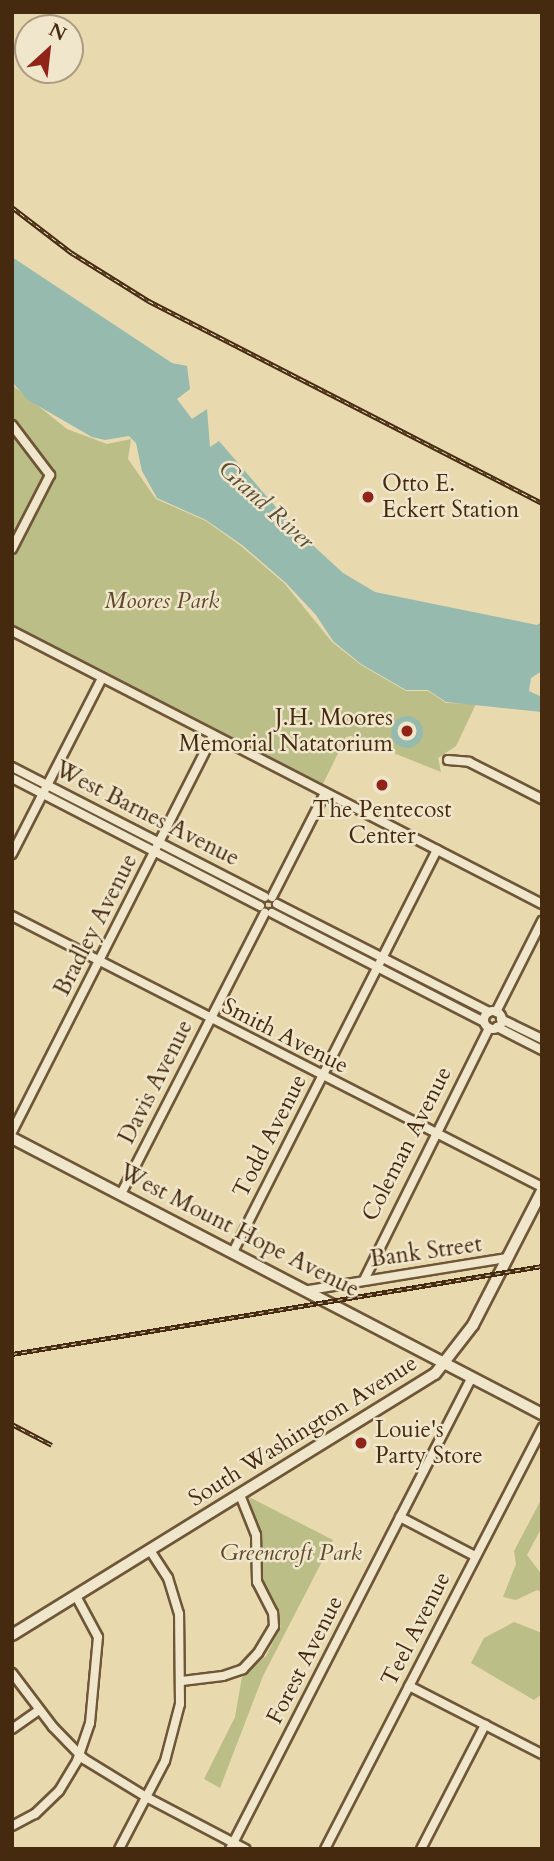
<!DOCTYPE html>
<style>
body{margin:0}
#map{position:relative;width:554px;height:1861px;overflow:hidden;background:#e8d9af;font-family:Cardo,serif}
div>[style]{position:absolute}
.green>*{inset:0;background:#bbbe87}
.water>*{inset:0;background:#97baae}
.round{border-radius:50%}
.roads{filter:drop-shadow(2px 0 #6e5637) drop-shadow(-2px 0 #6e5637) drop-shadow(0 2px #6e5637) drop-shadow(0 -2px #6e5637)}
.street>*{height:8px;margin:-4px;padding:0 4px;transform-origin:4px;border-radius:4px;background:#f0e6cb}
.street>.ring{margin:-4px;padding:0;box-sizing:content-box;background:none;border:8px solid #f0e6cb;border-radius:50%}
.secondary>*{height:10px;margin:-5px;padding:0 5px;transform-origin:5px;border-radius:5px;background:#f0e6cb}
.rail>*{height:4.5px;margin-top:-2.25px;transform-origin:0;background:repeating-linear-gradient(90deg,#f0e6cb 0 5px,#462a0f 0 10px);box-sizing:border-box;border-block:2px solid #462a0f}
.dots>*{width:19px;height:19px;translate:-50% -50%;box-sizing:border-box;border:4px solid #f0e6cb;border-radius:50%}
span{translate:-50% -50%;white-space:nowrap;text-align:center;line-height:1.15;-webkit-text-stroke:5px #f0e6cb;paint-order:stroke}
.poi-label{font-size:23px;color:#462a0f}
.left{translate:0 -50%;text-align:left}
.right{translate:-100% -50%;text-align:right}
.park-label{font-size:23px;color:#5d4827;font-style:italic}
.street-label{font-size:23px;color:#462a0f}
.water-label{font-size:24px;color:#5a4e37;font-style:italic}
.frame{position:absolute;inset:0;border:14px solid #462a0f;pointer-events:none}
.north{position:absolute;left:14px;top:14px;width:70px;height:70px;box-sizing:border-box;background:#f0e6cb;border:2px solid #ac9b80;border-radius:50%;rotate:27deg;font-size:19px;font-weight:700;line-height:28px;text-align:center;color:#462a0f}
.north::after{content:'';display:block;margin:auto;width:24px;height:32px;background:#8f2418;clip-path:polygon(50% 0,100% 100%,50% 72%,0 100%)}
</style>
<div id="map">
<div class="green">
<i style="clip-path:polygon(12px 385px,67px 429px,107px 444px,131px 439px,128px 459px,156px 499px,206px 521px,241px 546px,285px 584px,332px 642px,361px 665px,406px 691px,428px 691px,446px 703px,476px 704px,456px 746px,438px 758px,441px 772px,351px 736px,346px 737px,322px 786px,12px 624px)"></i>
<i style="clip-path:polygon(249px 1497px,333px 1540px,263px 1676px,220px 1788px,204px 1779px,235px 1717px,242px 1677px,266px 1656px,281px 1626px,260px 1581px,260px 1538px)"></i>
<i style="clip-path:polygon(542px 1498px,542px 1527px,527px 1555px,542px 1575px,542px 1592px,537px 1590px,516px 1600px,503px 1597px,516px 1564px,514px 1551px)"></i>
<i style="clip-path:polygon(514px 1622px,542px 1633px,542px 1694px,534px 1700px,471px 1663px,484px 1638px)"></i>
</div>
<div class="water">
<i style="clip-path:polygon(12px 257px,172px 363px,187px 366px,190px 389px,177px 399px,192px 419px,207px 409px,210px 447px,219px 441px,293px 527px,343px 573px,375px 592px,537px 625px,542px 622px,542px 671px,531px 678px,529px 691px,542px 697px,542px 712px,446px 702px,428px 690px,406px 690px,361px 664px,333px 641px,316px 615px,286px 583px,242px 545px,206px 520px,157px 498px,142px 471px,136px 443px,129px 436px,105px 440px,92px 437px,28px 400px,12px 382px)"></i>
<i class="round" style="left:391px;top:716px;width:32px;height:32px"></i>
</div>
<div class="roads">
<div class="street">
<i style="left:12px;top:425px;width:63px;rotate:52.8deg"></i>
<i style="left:50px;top:475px;width:83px;rotate:117.2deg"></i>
<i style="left:12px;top:631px;width:596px;rotate:27.25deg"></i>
<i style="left:448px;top:760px;width:21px;rotate:5deg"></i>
<i style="left:469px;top:762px;width:82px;rotate:26.9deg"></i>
<i style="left:12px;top:767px;width:284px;rotate:27.2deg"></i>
<i style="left:12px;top:778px;width:279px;rotate:27.3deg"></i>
<i style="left:12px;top:854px;width:198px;rotate:-62.9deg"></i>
<i style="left:272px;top:897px;width:117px;rotate:-63deg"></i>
<i style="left:277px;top:904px;width:238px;rotate:27deg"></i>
<i style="left:272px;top:913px;width:238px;rotate:27.2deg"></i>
<i style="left:12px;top:916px;width:595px;rotate:27.08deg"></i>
<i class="ring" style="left:484px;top:1011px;width:10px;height:10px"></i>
<i style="left:496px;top:1012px;width:102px;rotate:-63.2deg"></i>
<i style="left:501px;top:1019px;width:46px;rotate:26deg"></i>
<i style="left:497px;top:1027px;width:51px;rotate:27.1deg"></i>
<i style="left:12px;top:1132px;width:445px;rotate:-63.1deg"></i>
<i style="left:121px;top:1194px;width:316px;rotate:-62.9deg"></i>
<i style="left:233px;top:1252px;width:451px;rotate:-63.1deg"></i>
<i style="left:364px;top:1280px;width:281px;rotate:-63.6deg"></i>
<i style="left:309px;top:1290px;width:201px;rotate:-9.2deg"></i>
<i style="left:400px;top:1517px;width:85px;rotate:27.5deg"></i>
<i style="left:12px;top:1673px;width:68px;rotate:52.8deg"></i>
<i style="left:53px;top:1727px;width:45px;rotate:45.9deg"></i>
<i style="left:84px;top:1759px;width:75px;rotate:31.4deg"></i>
<i style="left:148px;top:1798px;width:110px;rotate:27.7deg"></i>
<i style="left:182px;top:1681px;width:41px;rotate:-7deg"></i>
<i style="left:223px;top:1676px;width:21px;rotate:-19deg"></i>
<i style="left:243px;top:1669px;width:22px;rotate:-47deg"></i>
<i style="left:258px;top:1653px;width:31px;rotate:-59deg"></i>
<i style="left:274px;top:1626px;width:13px;rotate:-94deg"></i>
<i style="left:273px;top:1613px;width:35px;rotate:-117deg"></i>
<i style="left:257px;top:1582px;width:47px;rotate:-91.2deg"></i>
<i style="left:256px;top:1535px;width:43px;rotate:-111.8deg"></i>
<i style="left:409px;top:1686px;width:149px;rotate:27.1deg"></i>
<i style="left:12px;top:1729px;width:33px;rotate:-35deg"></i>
<i style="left:12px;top:1826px;width:26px;rotate:-28deg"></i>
<i style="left:35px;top:1814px;width:33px;rotate:-44deg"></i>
<i style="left:59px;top:1791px;width:35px;rotate:-59deg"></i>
<i style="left:77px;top:1761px;width:40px;rotate:-71.1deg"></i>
<i style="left:90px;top:1723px;width:86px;rotate:-84.7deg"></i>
<i style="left:98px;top:1637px;width:47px;rotate:-118.2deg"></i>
<i style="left:119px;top:1849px;width:99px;rotate:-62.4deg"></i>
<i style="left:165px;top:1761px;width:59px;rotate:-75.3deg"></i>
<i style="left:180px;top:1704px;width:90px;rotate:-90.6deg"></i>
<i style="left:179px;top:1614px;width:38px;rotate:-107deg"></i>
<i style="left:168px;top:1578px;width:33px;rotate:-123deg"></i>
<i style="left:230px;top:1849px;width:530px;rotate:-62.86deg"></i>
<i style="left:325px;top:1849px;width:474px;rotate:-62.7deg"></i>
<i style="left:421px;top:1849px;width:140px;rotate:-62.7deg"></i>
</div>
<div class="secondary">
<i style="left:12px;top:1138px;width:598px;rotate:27.51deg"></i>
<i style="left:12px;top:1635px;width:497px;rotate:-31.7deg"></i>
<i style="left:435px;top:1374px;width:62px;rotate:-52.2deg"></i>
<i style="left:473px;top:1325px;width:151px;rotate:-62.8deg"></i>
</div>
</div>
<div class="rail">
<i style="left:12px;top:207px;width:76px;rotate:37.5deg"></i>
<i style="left:72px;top:253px;width:91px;rotate:31.9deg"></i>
<i style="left:149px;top:301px;width:442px;rotate:27.2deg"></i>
<i style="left:12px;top:1354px;width:537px;rotate:-9.43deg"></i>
<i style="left:12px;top:1424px;width:45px;rotate:27.7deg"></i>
</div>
<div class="dots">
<i style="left:368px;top:497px;background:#8f2418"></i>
<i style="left:407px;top:731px;background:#8f2418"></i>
<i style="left:382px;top:785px;background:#8f2418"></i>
<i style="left:361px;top:1443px;background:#8f2418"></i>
</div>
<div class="poi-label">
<span class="left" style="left:382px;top:497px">Otto E.<br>Eckert Station</span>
<span class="right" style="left:393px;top:731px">J.H. Moores<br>Memorial Natatorium</span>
<span style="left:382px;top:823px">The Pentecost<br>Center</span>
<span class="left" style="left:375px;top:1443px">Louie's<br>Party Store</span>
</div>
<div class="park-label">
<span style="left:162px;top:601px">Moores Park</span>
<span style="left:291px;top:1553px">Greencroft Park</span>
</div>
<div class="street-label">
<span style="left:147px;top:814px;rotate:27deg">West Barnes Avenue</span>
<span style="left:96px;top:925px;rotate:-63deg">Bradley Avenue</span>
<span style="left:285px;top:1036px;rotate:27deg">Smith Avenue</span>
<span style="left:156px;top:1082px;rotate:-63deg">Davis Avenue</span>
<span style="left:270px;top:1136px;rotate:-63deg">Todd Avenue</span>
<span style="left:407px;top:1144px;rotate:-63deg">Coleman Avenue</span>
<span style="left:239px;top:1231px;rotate:27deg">West Mount Hope Avenue</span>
<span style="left:426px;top:1252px;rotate:-8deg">Bank Street</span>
<span style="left:303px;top:1431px;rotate:-32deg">South Washington Avenue</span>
<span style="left:416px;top:1629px;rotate:-63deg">Teel Avenue</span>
<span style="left:305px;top:1660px;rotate:-63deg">Forest Avenue</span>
</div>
<div class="water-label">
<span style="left:266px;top:505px;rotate:42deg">Grand River</span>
</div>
<div class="frame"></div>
<div class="north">N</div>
</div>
